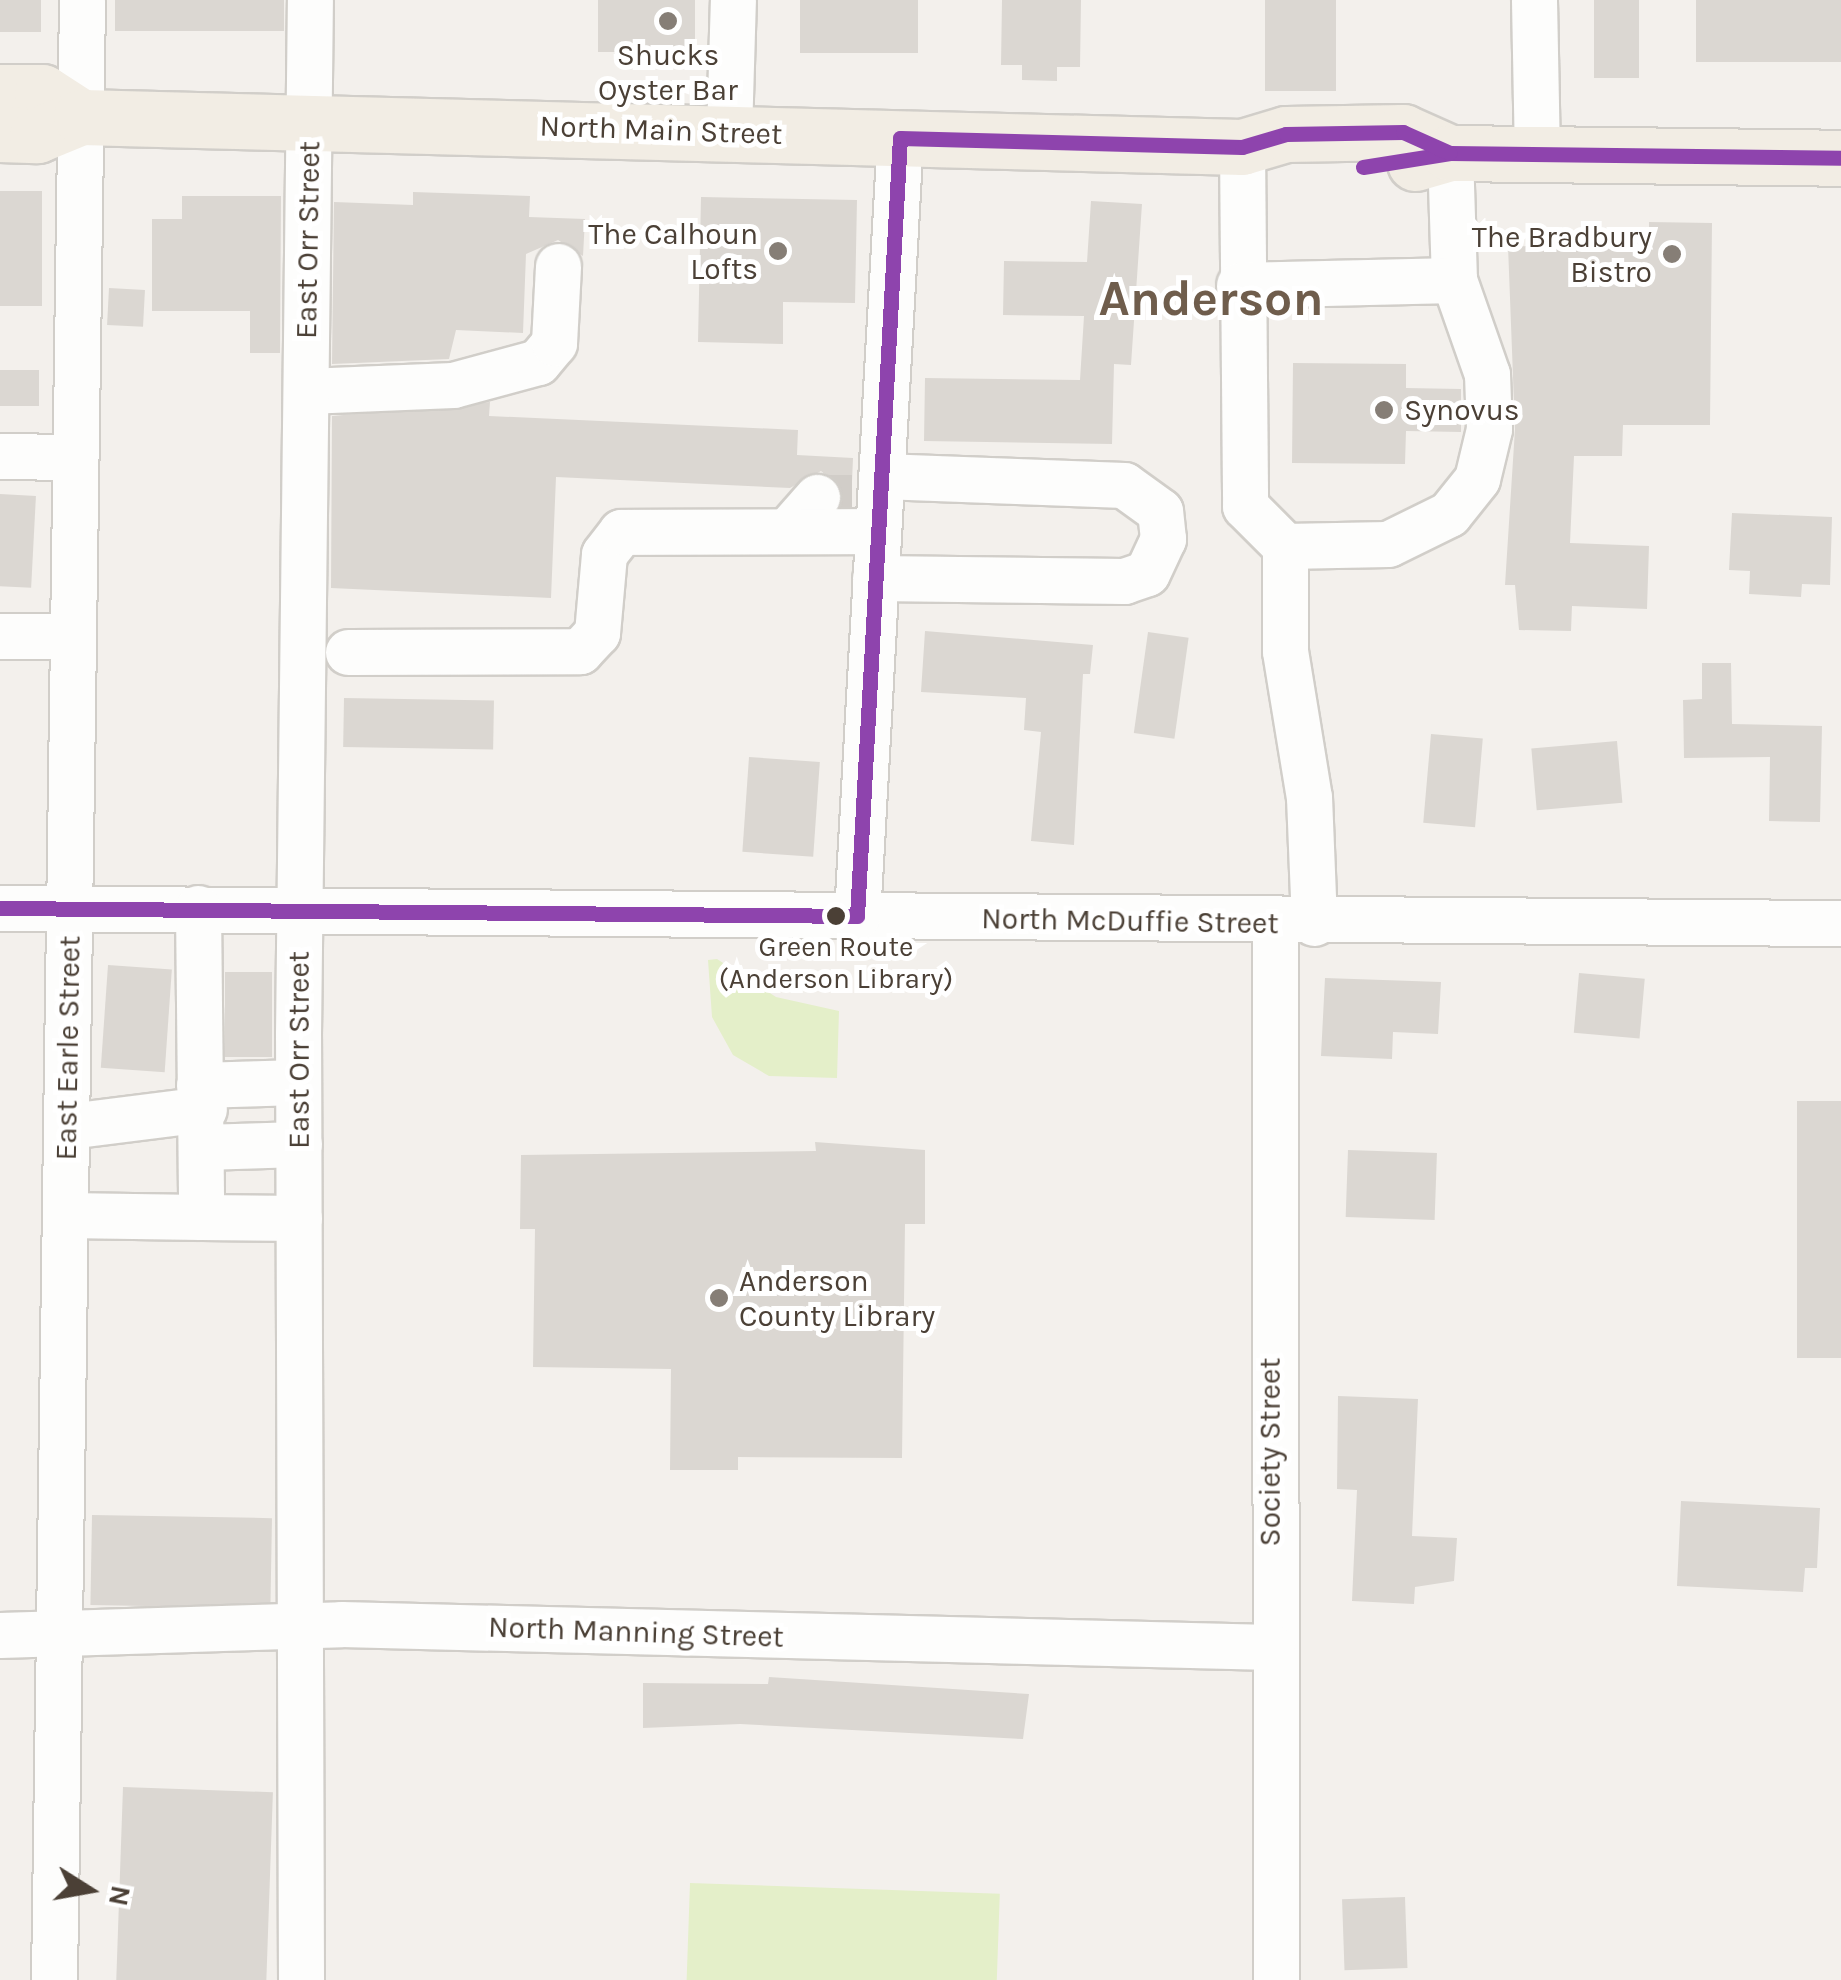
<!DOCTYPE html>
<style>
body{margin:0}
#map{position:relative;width:1841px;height:1980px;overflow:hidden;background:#f3f0ec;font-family:Karla,sans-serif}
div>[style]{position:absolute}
.green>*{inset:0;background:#e4efc9;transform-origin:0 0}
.building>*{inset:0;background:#dbd7d2;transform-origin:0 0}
.minor-tunnel>*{height:45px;margin-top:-22.5px;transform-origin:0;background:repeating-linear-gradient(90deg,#d1cdc8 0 45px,transparent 0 67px)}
.roads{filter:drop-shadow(2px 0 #d1cec9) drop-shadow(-2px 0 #d1cec9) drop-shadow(0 2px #d1cec9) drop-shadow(0 -2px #d1cec9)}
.minor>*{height:45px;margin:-22.5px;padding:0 22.5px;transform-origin:22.5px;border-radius:22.5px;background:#fdfdfc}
.major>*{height:55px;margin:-27.5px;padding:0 27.5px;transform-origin:27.5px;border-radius:27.5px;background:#f2ede4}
.bus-1>*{height:15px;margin:-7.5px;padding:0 7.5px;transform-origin:7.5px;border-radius:7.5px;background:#8e44ad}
.dots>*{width:28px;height:28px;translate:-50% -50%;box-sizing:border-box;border:5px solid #fff;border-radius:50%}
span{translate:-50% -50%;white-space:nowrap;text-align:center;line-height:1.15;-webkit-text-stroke:10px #fff;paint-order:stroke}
.bus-label{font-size:28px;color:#4b4036}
.poi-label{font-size:30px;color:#4b4036}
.right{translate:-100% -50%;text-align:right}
.left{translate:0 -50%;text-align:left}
.street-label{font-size:30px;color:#4b4036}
.town-label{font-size:50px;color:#6f5d4c;font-weight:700}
.north{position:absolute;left:40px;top:1840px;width:100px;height:100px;-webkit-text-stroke:8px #fff;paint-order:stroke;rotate:101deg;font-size:28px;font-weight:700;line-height:40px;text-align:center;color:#4b4036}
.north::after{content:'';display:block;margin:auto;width:35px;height:45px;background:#4b4036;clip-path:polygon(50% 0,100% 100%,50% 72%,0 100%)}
</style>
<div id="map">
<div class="green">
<i style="clip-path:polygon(717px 959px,776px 997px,839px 1011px,837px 1078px,769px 1076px,733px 1055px,712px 1017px,708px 960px)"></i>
<i style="left:690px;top:1883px;width:310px;height:97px;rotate:2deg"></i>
</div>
<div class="building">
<i style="left:0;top:0;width:41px;height:32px"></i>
<i style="left:115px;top:0;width:169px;height:31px"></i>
<i style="left:598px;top:0;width:97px;height:52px"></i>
<i style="left:800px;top:0;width:118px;height:53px"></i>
<i style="clip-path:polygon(1002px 0,1081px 0,1080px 67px,1057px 67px,1057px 81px,1022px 80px,1022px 65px,1001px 65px)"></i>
<i style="left:1265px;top:0;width:71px;height:91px"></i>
<i style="left:1594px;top:0;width:45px;height:78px"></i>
<i style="left:1696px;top:0;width:145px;height:62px"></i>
<i style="left:0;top:191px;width:42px;height:115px"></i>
<i style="clip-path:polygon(413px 192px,530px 196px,529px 217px,585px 219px,583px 256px,558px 240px,526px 254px,523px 333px,456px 330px,449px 359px,332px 364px,334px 202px,413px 205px)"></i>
<i style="clip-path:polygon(182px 196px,281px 196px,280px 353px,250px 353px,250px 311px,152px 311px,152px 219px,182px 219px)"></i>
<i style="clip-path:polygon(701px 197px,857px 200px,855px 303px,783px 302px,783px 344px,698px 342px)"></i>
<i style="clip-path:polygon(1091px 201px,1142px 204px,1131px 365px,1114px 364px,1112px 444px,924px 441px,925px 378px,1080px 380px,1084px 316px,1003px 315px,1004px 261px,1087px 262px)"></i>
<i style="clip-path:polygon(1649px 222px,1712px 223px,1710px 425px,1623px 425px,1622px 456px,1574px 456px,1570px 543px,1649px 546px,1647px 609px,1572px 606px,1571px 631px,1519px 630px,1515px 585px,1505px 585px,1515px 429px,1508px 246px,1649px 247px)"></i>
<i style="left:109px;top:288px;width:36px;height:37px;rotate:3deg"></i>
<i style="clip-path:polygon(1293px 363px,1406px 364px,1406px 388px,1461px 389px,1461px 432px,1406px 431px,1405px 464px,1292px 463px)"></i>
<i style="left:0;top:370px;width:39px;height:36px"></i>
<i style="clip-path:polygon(490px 402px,489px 416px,798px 430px,797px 455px,853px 458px,851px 505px,842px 505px,841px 488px,821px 471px,790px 488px,556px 477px,551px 598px,331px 588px,332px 416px)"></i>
<i style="left:0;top:494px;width:36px;height:92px;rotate:3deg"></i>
<i style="clip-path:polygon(1732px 513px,1832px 517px,1830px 585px,1802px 584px,1801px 597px,1749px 594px,1750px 571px,1729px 570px)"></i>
<i style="clip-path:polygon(925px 631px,1093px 645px,1090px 674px,1083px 674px,1074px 845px,1031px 841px,1041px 732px,1024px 730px,1026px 698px,921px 692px)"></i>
<i style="left:1148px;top:632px;width:41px;height:102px;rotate:8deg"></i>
<i style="clip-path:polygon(1702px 663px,1731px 663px,1732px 724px,1822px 726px,1820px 822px,1769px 821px,1770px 757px,1684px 758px,1683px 700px,1702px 699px)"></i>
<i style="left:344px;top:698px;width:150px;height:49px;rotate:1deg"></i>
<i style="left:1431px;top:734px;width:52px;height:89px;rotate:5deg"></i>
<i style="left:1617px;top:741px;width:62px;height:86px;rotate:85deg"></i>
<i style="left:749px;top:757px;width:71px;height:95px;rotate:4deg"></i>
<i style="left:108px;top:965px;width:64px;height:103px;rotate:4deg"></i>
<i style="left:272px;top:972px;width:85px;height:47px;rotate:90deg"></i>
<i style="left:1579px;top:973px;width:66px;height:60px;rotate:5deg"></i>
<i style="clip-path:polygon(1325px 978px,1441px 982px,1438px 1034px,1393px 1032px,1392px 1059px,1321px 1056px)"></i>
<i style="left:1841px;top:1101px;width:257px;height:44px;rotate:90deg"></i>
<i style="clip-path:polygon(815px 1142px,925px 1150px,925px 1224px,905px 1224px,902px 1458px,738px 1457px,738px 1470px,670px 1470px,671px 1369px,533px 1367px,535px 1229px,520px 1229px,521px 1155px,816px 1151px)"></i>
<i style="left:1348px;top:1150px;width:89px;height:67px;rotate:2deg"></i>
<i style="clip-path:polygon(1338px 1396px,1418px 1399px,1412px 1536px,1457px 1538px,1454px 1581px,1415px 1587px,1414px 1604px,1352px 1601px,1357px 1490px,1337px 1489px)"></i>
<i style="clip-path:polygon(1681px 1501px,1820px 1508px,1817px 1568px,1805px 1568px,1803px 1592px,1677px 1586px)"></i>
<i style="left:92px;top:1515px;width:180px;height:90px;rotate:1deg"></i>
<i style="clip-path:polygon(769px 1677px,1029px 1694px,1023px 1739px,740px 1724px,643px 1728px,643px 1683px,768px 1684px)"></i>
<i style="left:123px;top:1787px;width:150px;height:193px;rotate:2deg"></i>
<i style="left:1405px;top:1897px;width:71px;height:63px;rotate:88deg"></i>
</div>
<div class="minor-tunnel">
<i style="left:817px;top:497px;width:35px"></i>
</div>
<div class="roads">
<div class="minor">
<i style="left:1534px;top:0;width:155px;rotate:88.9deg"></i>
<i style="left:729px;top:132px;width:132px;rotate:-88.3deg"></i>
<i style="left:1242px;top:147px;width:359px;rotate:89.5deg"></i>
<i style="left:1245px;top:506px;width:57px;rotate:45deg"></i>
<i style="left:1285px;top:546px;width:105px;rotate:90deg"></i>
<i style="left:1285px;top:651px;width:148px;rotate:80.7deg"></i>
<i style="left:1309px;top:797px;width:126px;rotate:87.7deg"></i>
<i style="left:1450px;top:153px;width:127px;rotate:88.2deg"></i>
<i style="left:1239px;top:285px;width:215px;rotate:-1.3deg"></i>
<i style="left:1454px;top:280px;width:100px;rotate:70.7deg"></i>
<i style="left:1487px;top:374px;width:55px;rotate:87.9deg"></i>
<i style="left:1489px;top:429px;width:51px;rotate:103.5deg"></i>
<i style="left:1477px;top:479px;width:45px;rotate:128.7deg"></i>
<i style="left:1449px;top:514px;width:68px;rotate:153.8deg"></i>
<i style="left:1388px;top:544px;width:103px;rotate:178.9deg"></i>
<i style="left:306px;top:391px;width:147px;rotate:-2.3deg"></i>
<i style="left:453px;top:385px;width:88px;rotate:-15.1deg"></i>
<i style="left:538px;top:362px;width:25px;rotate:-50deg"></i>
<i style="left:554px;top:343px;width:77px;rotate:-87deg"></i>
<i style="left:0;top:456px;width:74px;rotate:0.8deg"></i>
<i style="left:788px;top:530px;width:44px;rotate:-48.7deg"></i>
<i style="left:875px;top:578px;width:249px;rotate:0.7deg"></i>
<i style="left:1124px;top:581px;width:24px;rotate:-19deg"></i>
<i style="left:1147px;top:573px;width:38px;rotate:-65deg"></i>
<i style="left:1163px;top:539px;width:28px;rotate:-96deg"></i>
<i style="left:1160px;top:511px;width:44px;rotate:-144.2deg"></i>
<i style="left:1124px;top:485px;width:243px;rotate:-177.9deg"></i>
<i style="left:0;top:636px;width:72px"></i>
<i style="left:348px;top:652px;width:232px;rotate:-0.2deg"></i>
<i style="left:580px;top:651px;width:25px;rotate:-47deg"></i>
<i style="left:597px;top:633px;width:79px;rotate:-84.9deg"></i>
<i style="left:604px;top:554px;width:28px;rotate:-52deg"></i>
<i style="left:621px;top:532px;width:257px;rotate:-0.2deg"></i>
<i style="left:0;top:908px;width:1841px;rotate:0.47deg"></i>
<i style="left:198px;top:908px;width:309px;rotate:89.4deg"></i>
<i style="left:201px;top:1217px;width:98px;rotate:0.6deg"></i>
<i style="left:857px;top:916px;width:779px;rotate:-86.84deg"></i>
<i style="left:1275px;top:923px;width:1057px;rotate:89.95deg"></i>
<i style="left:199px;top:1085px;width:99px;rotate:-1.7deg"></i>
<i style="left:69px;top:1126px;width:136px;rotate:-7.2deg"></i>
<i style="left:203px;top:1147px;width:96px;rotate:-1.8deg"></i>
<i style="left:65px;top:1215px;width:136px;rotate:0.8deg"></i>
<i style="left:0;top:1635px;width:341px;rotate:-1.8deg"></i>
<i style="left:341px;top:1624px;width:931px;rotate:1.42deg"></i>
<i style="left:54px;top:1980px;width:1980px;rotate:-89.19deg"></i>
<i style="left:301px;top:1980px;width:945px;rotate:-90.18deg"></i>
<i style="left:298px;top:1035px;width:1035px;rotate:-89.34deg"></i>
</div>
<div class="major">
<i style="left:0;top:92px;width:42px"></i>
<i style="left:42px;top:92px;width:46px;rotate:32.7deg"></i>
<i style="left:0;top:134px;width:37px;rotate:2deg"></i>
<i style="left:37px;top:135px;width:48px;rotate:-22.2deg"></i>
<i style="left:81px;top:117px;width:1161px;rotate:1.48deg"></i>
<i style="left:1242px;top:147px;width:46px;rotate:-16.5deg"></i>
<i style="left:1286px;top:134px;width:117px;rotate:-1deg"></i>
<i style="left:1403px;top:132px;width:51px;rotate:24.1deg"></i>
<i style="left:1415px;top:163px;width:36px;rotate:-16deg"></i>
<i style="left:1450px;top:153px;width:391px;rotate:0.7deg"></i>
</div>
</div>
<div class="bus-1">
<i style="left:1363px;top:167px;width:88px;rotate:-9.1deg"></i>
<i style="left:1450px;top:153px;width:391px;rotate:0.7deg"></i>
<i style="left:0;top:908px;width:857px;rotate:0.53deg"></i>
<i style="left:857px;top:916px;width:779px;rotate:-86.84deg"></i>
<i style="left:900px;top:138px;width:342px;rotate:1.5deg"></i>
<i style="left:1242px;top:147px;width:46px;rotate:-16.5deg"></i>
<i style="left:1286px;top:134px;width:117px;rotate:-1deg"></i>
<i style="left:1403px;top:132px;width:51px;rotate:24.1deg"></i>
</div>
<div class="dots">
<i style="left:668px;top:21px;background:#867e76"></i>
<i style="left:778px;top:251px;background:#867e76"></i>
<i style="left:1672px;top:254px;background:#867e76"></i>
<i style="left:1384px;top:410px;background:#867e76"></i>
<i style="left:836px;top:916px;background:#4b4036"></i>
<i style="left:719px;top:1298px;background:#867e76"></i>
</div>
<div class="bus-label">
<span style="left:836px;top:963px">Green Route<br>(Anderson Library)</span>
</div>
<div class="poi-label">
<span style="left:668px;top:72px">Shucks<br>Oyster Bar</span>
<span class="right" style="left:758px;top:251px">The Calhoun<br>Lofts</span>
<span class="right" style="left:1652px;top:254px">The Bradbury<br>Bistro</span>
<span class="left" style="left:1404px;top:410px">Synovus</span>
<span class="left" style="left:739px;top:1298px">Anderson<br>County Library</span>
</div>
<div class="street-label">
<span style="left:661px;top:130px;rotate:2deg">North Main Street</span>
<span style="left:308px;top:240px;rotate:-89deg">East Orr Street</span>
<span style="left:1130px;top:921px;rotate:1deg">North McDuffie Street</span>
<span style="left:68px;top:1048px;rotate:-89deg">East Earle Street</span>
<span style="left:299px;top:1050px;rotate:-90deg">East Orr Street</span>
<span style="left:1270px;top:1452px;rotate:-90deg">Society Street</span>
<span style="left:636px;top:1632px;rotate:2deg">North Manning Street</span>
</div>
<div class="town-label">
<span style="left:1211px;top:299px">Anderson</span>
</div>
<div class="north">N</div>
</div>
